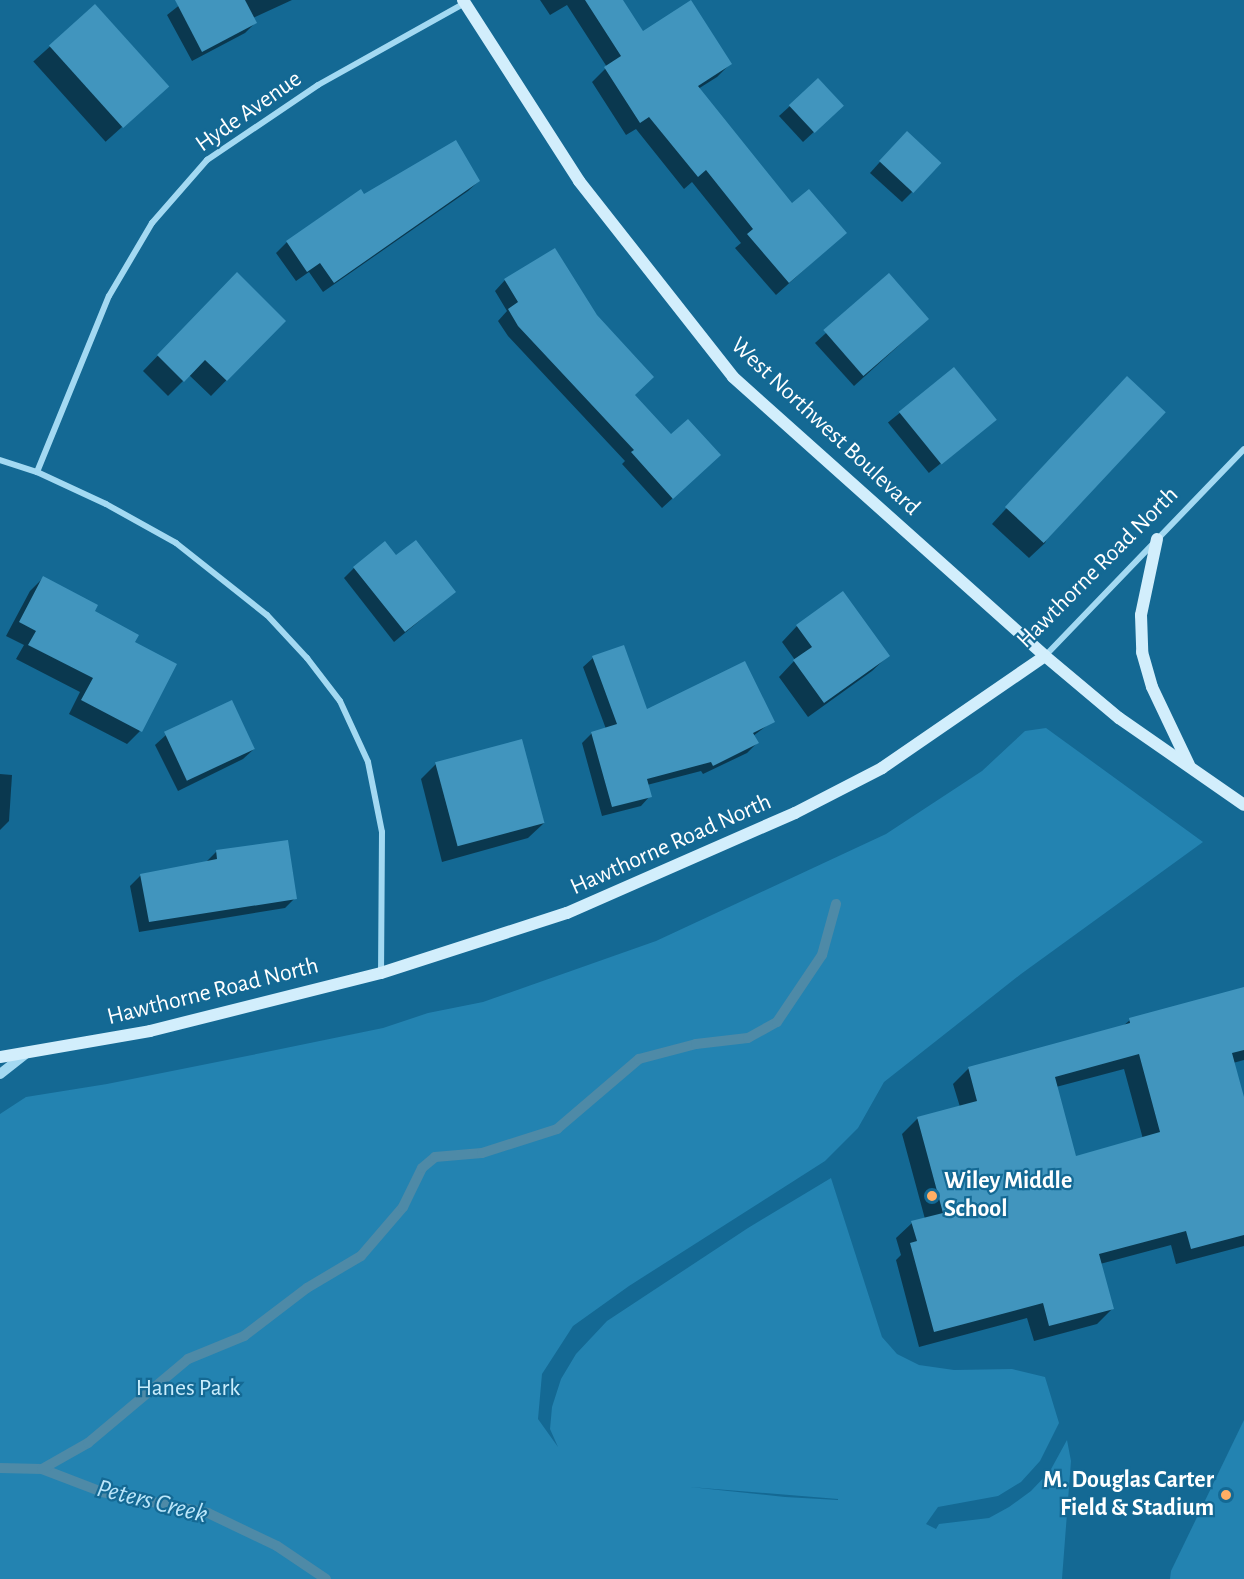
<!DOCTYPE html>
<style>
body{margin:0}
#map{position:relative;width:1244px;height:1579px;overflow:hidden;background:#146994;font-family:"Alegreya Sans",sans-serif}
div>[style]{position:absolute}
.green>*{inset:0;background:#2383b1}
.shadow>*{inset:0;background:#0007;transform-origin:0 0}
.stream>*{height:10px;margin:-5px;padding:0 5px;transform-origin:5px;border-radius:5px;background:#4e8aa7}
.building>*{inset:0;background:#4195be;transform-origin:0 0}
.minor>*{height:6px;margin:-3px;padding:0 3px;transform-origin:3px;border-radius:3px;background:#a3d9f2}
.tertiary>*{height:10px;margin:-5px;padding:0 5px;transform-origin:5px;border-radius:5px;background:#a3d9f2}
.secondary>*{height:12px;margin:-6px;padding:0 6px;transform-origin:6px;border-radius:6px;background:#d2eefc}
.dots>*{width:16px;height:16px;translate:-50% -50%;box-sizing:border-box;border:3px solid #146994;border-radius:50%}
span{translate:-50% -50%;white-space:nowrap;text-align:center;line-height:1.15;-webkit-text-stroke:4.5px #146994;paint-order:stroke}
.street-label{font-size:24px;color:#fff}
.poi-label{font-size:24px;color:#fff;font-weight:700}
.left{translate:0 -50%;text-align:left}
.right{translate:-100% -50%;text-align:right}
.park-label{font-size:24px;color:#caedfc}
.water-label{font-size:26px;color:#bbe6fa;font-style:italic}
</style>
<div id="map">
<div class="green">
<i style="clip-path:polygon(evenodd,1046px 728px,1203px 842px,1021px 974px,884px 1082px,858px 1128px,825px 1161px,629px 1286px,573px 1326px,542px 1374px,538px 1419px,558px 1447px,550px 1429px,552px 1407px,561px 1379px,576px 1354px,607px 1321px,748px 1228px,831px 1178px,882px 1337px,897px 1354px,919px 1365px,954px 1370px,1012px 1369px,1045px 1377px,1059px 1423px,1040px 1461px,1021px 1482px,998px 1496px,938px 1507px,926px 1524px,936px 1529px,939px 1524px,989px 1518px,1009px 1507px,1031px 1491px,1050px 1471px,1067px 1440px,1071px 1461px,1062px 1579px,0 1579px,0 1114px,26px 1097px,107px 1084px,252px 1055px,383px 1028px,428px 1013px,483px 1002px,656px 941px,886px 834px,982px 771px,1025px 731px,1046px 728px,690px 1487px,838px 1499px,838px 1500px,785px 1497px,690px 1487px)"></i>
<i style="clip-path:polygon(1244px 1420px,1244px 1579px,1170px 1579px,1171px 1571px)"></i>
</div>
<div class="shadow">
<i style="clip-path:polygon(186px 0,292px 0,253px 18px,255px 23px,245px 33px,192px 61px,167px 15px)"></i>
<i style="clip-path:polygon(540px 0,621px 0,642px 33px,730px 64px,717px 77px,698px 89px,792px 205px,845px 233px,776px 295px,735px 248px,741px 243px,692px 182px,684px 189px,636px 129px,626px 135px,592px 82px,607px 67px,567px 5px,550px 15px)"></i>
<i style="left:95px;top:6px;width:108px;height:83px;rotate:48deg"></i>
<i style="clip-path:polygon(790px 106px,831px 116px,803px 142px,779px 116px)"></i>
<i style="clip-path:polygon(897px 143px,912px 192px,902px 202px,870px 173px)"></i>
<i style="clip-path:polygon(479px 181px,468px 191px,323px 292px,309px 272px,296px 281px,276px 253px,287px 242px,360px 191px,364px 196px)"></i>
<i style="clip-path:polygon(889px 276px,917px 329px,854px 386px,815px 343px)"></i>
<i style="clip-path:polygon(505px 280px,633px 395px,671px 436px,709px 465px,662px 508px,622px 464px,625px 461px,508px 336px,498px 321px,507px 311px,495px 291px)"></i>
<i style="clip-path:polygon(221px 290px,284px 321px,211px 396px,189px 375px,168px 396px,143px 371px)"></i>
<i style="left:954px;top:369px;width:65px;height:85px;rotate:51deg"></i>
<i style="clip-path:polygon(1112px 393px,1045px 543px,1029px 558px,992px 524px)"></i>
<i style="clip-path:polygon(396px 557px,454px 592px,394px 642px,344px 578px,354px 568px)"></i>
<i style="clip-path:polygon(43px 578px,93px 612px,140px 731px,127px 744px,69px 714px,80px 692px,16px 659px,24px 645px,6px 636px,30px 591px)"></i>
<i style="clip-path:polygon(797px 626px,888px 656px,872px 671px,808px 717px,779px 677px,795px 660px,782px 642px)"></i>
<i style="clip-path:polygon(593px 658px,647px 711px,773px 721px,753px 736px,757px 743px,747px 753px,703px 774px,701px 771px,647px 785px,650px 796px,641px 806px,602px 816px,582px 743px,592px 733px,606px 729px,583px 667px)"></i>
<i style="clip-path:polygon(166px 735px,254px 749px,243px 759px,178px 791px,155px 745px)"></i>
<i style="clip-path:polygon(436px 764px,544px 823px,528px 838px,442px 862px,421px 779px)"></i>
<i style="clip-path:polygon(0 774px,12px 775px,9px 821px,0 830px)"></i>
<i style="clip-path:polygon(216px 852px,295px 898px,285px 908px,139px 932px,130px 886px,140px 876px,206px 862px)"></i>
<i style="clip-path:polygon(evenodd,1244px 988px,1244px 1060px,1233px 1063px,1244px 1103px,1244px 1246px,1176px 1264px,1171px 1245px,1100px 1264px,1112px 1309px,1097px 1324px,1034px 1341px,1027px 1318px,919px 1347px,896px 1260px,901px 1255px,896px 1238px,912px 1223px,925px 1219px,902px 1134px,917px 1119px,960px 1107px,953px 1084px,969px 1068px,1123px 1026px,1130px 1020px,1244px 988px,1124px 1069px,1143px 1139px,1075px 1157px,1056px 1087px,1124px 1069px)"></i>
</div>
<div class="stream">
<i style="left:0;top:1468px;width:42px;rotate:1.4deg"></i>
<i style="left:42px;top:1469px;width:64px;rotate:21deg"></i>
<i style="left:102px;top:1492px;width:108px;rotate:11.2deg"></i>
<i style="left:208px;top:1513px;width:76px;rotate:25.6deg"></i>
<i style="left:277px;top:1546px;width:59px;rotate:34deg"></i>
<i style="left:42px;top:1469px;width:53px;rotate:-29.5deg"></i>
<i style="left:88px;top:1443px;width:131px;rotate:-40deg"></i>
<i style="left:188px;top:1359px;width:61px;rotate:-22.3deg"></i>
<i style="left:244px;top:1336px;width:79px;rotate:-37.3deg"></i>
<i style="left:307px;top:1288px;width:63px;rotate:-30.7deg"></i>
<i style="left:361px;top:1256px;width:65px;rotate:-49.4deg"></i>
<i style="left:403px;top:1207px;width:43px;rotate:-64deg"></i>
<i style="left:422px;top:1168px;width:17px;rotate:-40deg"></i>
<i style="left:435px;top:1157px;width:47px;rotate:-4.9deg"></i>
<i style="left:482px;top:1153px;width:79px;rotate:-17.7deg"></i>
<i style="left:557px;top:1129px;width:108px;rotate:-40.5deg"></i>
<i style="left:639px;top:1059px;width:59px;rotate:-14.7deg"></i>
<i style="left:696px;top:1044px;width:52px;rotate:-6.6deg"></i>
<i style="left:748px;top:1038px;width:33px;rotate:-29deg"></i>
<i style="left:777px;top:1022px;width:81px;rotate:-56.1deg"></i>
<i style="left:822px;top:955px;width:53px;rotate:-74.6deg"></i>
</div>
<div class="building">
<i style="clip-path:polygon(175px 0,245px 0,257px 23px,202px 52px)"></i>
<i style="clip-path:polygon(585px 0,623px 0,643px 31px,691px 0,732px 64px,698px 86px,792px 203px,809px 189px,847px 233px,789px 283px,747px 234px,753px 229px,706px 170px,698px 177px,649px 117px,640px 123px,604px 67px,621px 56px)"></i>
<i style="left:95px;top:4px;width:111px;height:62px;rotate:48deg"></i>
<i style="left:818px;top:78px;width:38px;height:40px;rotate:47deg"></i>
<i style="left:907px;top:131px;width:47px;height:41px;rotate:43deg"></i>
<i style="clip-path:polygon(456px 140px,480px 181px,334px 283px,320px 263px,307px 272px,286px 241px,361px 189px,364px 194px)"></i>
<i style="clip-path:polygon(555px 248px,597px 315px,654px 377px,635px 395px,671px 434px,688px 419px,721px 455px,673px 499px,631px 452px,634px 450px,518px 326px,508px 309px,518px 302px,504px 279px)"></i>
<i style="clip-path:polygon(237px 272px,286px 321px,227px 381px,205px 360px,184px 382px,157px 355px)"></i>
<i style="left:889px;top:273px;width:61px;height:87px;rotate:49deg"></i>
<i style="left:954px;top:367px;width:68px;height:71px;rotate:51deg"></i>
<i style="left:1127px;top:376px;width:53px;height:179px;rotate:43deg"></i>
<i style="clip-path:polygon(416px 540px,456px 592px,405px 632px,353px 567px,385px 541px,396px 555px)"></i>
<i style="clip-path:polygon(43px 576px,98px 605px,95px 611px,139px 635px,135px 642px,177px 664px,142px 732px,81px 700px,93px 678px,28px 645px,36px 631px,19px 622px)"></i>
<i style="clip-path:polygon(843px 591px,890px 656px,824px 703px,793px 660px,812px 647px,796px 625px)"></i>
<i style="clip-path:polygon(624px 645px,647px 709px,745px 661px,775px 722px,753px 733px,759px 743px,713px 766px,711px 762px,647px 779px,652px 797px,612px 807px,591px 732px,617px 724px,592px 656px)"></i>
<i style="left:232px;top:700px;width:54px;height:75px;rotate:65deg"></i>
<i style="left:522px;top:739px;width:87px;height:90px;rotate:75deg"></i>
<i style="clip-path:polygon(288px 840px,297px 899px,149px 922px,140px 874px,217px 859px,216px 850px)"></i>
<i style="clip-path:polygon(evenodd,1244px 987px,1244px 1050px,1232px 1053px,1244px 1097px,1244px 1235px,1191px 1249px,1186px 1231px,1099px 1254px,1114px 1309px,1049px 1326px,1043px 1303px,934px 1332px,910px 1243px,917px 1241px,911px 1221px,943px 1213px,917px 1117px,977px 1101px,968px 1067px,1130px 1023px,1129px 1018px,1244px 987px,1139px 1054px,1160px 1132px,1076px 1156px,1055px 1077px,1139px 1054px)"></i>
</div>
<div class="minor">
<i style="left:0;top:460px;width:39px;rotate:18deg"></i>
<i style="left:37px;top:472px;width:76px;rotate:24.9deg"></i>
<i style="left:106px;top:504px;width:80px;rotate:29.1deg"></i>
<i style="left:176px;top:543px;width:116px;rotate:38.4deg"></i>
<i style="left:267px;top:615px;width:59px;rotate:47.1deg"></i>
<i style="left:307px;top:658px;width:54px;rotate:52.5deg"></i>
<i style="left:340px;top:701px;width:67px;rotate:65.3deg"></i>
<i style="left:368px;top:762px;width:71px;rotate:78.7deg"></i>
<i style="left:382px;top:832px;width:141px;rotate:90.4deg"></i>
<i style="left:37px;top:472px;width:190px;rotate:-67.8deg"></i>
<i style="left:109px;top:296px;width:85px;rotate:-59.5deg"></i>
<i style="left:152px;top:223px;width:84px;rotate:-48.9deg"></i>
<i style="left:207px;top:160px;width:134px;rotate:-34deg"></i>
<i style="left:318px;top:85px;width:168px;rotate:-29.2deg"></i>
<i style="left:1045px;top:656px;width:287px;rotate:-46.1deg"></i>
</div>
<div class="tertiary">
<i style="left:0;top:1074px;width:31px;rotate:-38deg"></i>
</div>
<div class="secondary">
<i style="left:463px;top:0;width:215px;rotate:57.3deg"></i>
<i style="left:579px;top:181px;width:249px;rotate:51.8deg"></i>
<i style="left:733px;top:377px;width:419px;rotate:41.8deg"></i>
<i style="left:1045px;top:656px;width:97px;rotate:40deg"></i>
<i style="left:1119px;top:718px;width:152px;rotate:34.8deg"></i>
<i style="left:1157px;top:539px;width:78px;rotate:101.9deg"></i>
<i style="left:1141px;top:615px;width:37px;rotate:88deg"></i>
<i style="left:1142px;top:652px;width:36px;rotate:74deg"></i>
<i style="left:1152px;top:687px;width:86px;rotate:64.6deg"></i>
<i style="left:0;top:1057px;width:152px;rotate:-9.8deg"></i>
<i style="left:150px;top:1031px;width:238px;rotate:-14.1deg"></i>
<i style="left:381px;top:973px;width:195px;rotate:-17.9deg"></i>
<i style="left:567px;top:913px;width:249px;rotate:-23.7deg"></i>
<i style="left:795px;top:813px;width:98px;rotate:-27.3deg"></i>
<i style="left:882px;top:768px;width:198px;rotate:-34.5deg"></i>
</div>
<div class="dots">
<i style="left:932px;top:1196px;background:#ffae64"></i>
<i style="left:1226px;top:1495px;background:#ffae64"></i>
</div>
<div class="street-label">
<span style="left:249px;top:112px;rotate:-35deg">Hyde Avenue</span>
<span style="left:825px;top:427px;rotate:43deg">West Northwest Boulevard</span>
<span style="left:1098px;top:568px;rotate:-45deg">Hawthorne Road North</span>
<span style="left:671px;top:845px;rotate:-24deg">Hawthorne Road North</span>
<span style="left:213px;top:992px;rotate:-14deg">Hawthorne Road North</span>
</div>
<div class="poi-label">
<span class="left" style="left:944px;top:1196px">Wiley Middle<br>School</span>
<span class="right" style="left:1214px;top:1495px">M. Douglas Carter<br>Field &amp; Stadium</span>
</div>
<div class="park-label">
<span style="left:188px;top:1389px">Hanes Park</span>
</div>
<div class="water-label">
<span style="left:152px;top:1502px;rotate:14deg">Peters Creek</span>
</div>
</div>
